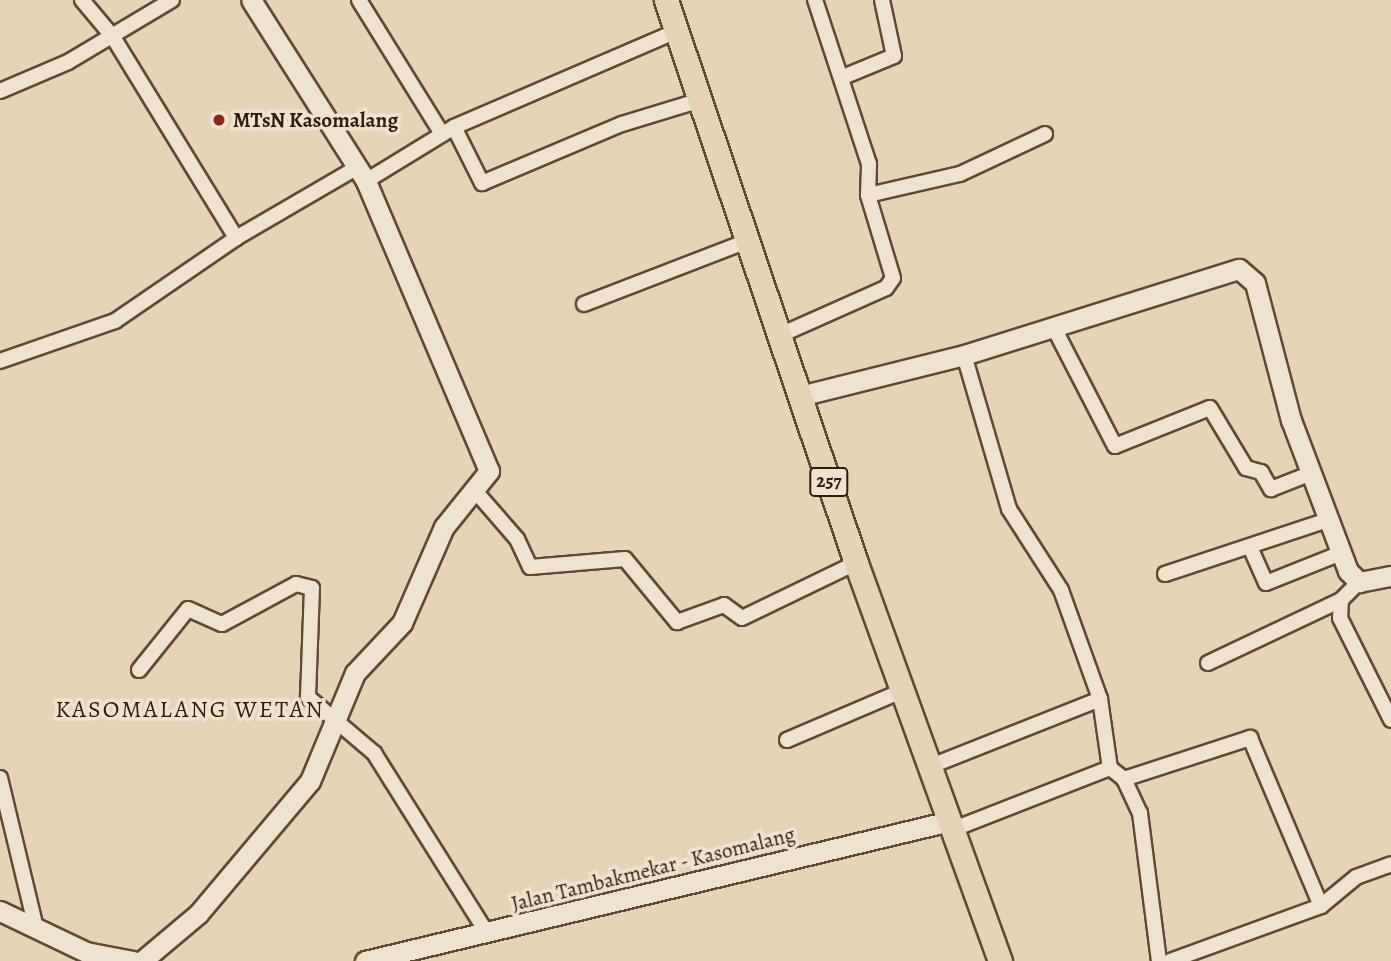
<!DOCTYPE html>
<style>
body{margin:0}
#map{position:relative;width:1391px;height:961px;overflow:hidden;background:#e7d4b6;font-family:Alegreya,serif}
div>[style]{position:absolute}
.roads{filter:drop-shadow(2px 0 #614932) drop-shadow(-2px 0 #614932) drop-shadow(0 2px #614932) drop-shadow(0 -2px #614932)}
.minor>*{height:14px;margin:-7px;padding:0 7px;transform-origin:7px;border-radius:7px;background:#efe3d0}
.tertiary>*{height:19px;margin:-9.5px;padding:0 9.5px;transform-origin:9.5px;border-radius:9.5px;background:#efe3d0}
.primary>*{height:23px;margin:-11.5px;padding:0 11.5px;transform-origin:11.5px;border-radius:11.5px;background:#e7d4b6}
.dots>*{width:19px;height:19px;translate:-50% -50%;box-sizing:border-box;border:4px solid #efe3d0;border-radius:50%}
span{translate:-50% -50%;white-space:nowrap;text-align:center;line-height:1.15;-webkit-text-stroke:7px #efe3d0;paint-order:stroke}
.shield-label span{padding:2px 5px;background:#efe3d0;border:2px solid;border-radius:5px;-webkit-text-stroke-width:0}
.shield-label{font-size:19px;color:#341b06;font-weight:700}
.poi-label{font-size:21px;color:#341b06;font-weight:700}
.left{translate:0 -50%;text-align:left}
.street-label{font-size:21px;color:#341b06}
.quarter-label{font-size:24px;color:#341b06;letter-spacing:2px}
</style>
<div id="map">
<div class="roads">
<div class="minor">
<i style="left:82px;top:0;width:48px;rotate:50deg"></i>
<i style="left:113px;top:37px;width:236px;rotate:58.5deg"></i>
<i style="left:359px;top:0;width:158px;rotate:58.2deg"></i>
<i style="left:843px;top:77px;width:55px;rotate:-22.4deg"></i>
<i style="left:894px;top:56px;width:57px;rotate:-102.1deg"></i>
<i style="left:0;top:91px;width:74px;rotate:-23.1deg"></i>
<i style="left:68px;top:62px;width:121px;rotate:-30.8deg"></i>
<i style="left:454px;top:127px;width:63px;rotate:63.4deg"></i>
<i style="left:482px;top:183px;width:152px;rotate:-22.9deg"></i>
<i style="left:622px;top:124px;width:78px;rotate:-17deg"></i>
<i style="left:366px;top:181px;width:103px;rotate:-31.5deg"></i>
<i style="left:454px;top:127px;width:241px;rotate:-23.3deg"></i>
<i style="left:868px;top:195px;width:94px;rotate:-12.9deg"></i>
<i style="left:960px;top:174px;width:94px;rotate:-25.2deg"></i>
<i style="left:584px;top:304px;width:173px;rotate:-21.1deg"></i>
<i style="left:1053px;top:326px;width:135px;rotate:62.7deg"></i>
<i style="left:1115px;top:446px;width:102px;rotate:-21.8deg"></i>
<i style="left:1210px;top:408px;width:70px;rotate:59deg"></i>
<i style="left:1246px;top:468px;width:16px;rotate:15deg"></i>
<i style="left:1261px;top:472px;width:20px;rotate:60deg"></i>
<i style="left:1271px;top:489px;width:41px;rotate:-21.5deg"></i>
<i style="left:778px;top:336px;width:118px;rotate:-24deg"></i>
<i style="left:886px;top:288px;width:12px;rotate:-55deg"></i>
<i style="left:893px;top:278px;width:87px;rotate:-106.8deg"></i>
<i style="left:868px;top:195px;width:31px;rotate:-88deg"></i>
<i style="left:869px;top:164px;width:173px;rotate:-108.2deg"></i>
<i style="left:964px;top:355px;width:160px;rotate:73.7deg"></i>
<i style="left:1009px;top:509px;width:96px;rotate:57.3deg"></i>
<i style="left:1061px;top:590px;width:116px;rotate:70.3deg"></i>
<i style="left:1100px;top:699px;width:70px;rotate:81.8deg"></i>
<i style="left:1110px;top:768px;width:18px;rotate:38deg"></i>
<i style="left:1124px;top:779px;width:38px;rotate:65deg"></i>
<i style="left:1140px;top:813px;width:149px;rotate:82.7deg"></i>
<i style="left:0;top:361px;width:122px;rotate:-19.2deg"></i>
<i style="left:115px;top:321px;width:147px;rotate:-34.4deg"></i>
<i style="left:236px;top:238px;width:141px;rotate:-30.2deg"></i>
<i style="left:477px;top:493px;width:61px;rotate:49deg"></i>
<i style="left:517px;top:539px;width:31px;rotate:65deg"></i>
<i style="left:530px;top:567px;width:95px;rotate:-4.8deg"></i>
<i style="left:625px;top:559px;width:82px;rotate:50.5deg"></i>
<i style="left:677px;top:622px;width:50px;rotate:-19.9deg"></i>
<i style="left:724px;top:605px;width:22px;rotate:36deg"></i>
<i style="left:742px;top:618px;width:127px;rotate:-25.8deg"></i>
<i style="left:1250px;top:547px;width:39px;rotate:66deg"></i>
<i style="left:1266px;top:583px;width:81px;rotate:-21.8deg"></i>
<i style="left:1165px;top:574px;width:171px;rotate:-18.4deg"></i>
<i style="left:1359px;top:582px;width:25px;rotate:135deg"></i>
<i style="left:1341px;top:600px;width:18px;rotate:93deg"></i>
<i style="left:1340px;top:618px;width:114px;rotate:63.4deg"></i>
<i style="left:1208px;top:663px;width:147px;rotate:-25.3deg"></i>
<i style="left:139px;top:670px;width:78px;rotate:-51.2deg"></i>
<i style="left:188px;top:609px;width:37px;rotate:24deg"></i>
<i style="left:222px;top:624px;width:84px;rotate:-28.4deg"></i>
<i style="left:296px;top:584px;width:16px;rotate:14deg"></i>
<i style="left:312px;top:588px;width:109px;rotate:92.1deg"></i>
<i style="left:308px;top:697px;width:87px;rotate:40.3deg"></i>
<i style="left:374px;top:753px;width:213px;rotate:57.9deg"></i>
<i style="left:787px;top:740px;width:127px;rotate:-23.1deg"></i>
<i style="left:931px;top:766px;width:182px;rotate:-21.6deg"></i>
<i style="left:0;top:778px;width:150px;rotate:76.5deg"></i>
<i style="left:1124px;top:779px;width:133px;rotate:-18deg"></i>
<i style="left:1250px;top:738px;width:182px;rotate:67.1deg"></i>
<i style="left:954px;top:829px;width:168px;rotate:-21.4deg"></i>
<i style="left:1170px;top:961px;width:161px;rotate:-20deg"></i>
<i style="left:1321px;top:906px;width:45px;rotate:-39.6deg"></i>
<i style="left:1356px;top:877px;width:37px;rotate:-20deg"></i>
</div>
<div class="tertiary">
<i style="left:800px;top:396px;width:169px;rotate:-14deg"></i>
<i style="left:964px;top:355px;width:288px;rotate:-17.4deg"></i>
<i style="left:1239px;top:269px;width:21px;rotate:41deg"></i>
<i style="left:1255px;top:283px;width:142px;rotate:75.3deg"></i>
<i style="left:1291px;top:420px;width:161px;rotate:69.3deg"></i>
<i style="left:1348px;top:571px;width:16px;rotate:45deg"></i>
<i style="left:1359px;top:582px;width:33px;rotate:-11deg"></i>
<i style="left:0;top:911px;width:95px;rotate:25.5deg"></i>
<i style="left:86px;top:952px;width:48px;rotate:10.8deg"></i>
<i style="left:142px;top:961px;width:73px;rotate:-40deg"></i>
<i style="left:198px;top:914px;width:174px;rotate:-49.9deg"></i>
<i style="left:310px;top:781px;width:117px;rotate:-67.4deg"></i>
<i style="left:355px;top:673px;width:69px;rotate:-46.8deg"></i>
<i style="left:402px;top:623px;width:105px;rotate:-66.4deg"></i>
<i style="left:444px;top:527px;width:72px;rotate:-51.2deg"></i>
<i style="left:489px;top:471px;width:315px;rotate:-113deg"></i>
<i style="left:366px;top:181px;width:214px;rotate:-122.4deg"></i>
<i style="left:365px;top:961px;width:602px;rotate:-13.46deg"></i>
</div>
<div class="primary">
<i style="left:666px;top:0;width:594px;rotate:71.35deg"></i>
<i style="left:856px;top:563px;width:423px;rotate:70.1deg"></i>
</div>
</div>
<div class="dots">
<i style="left:219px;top:120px;background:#8f2418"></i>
</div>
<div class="shield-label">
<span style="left:829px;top:482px">257</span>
</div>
<div class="poi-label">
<span class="left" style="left:233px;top:120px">MTsN Kasomalang</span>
</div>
<div class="street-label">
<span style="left:653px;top:869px;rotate:-14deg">Jalan Tambakmekar - Kasomalang</span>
</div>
<div class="quarter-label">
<span style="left:190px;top:710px">KASOMALANG WETAN</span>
</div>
</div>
